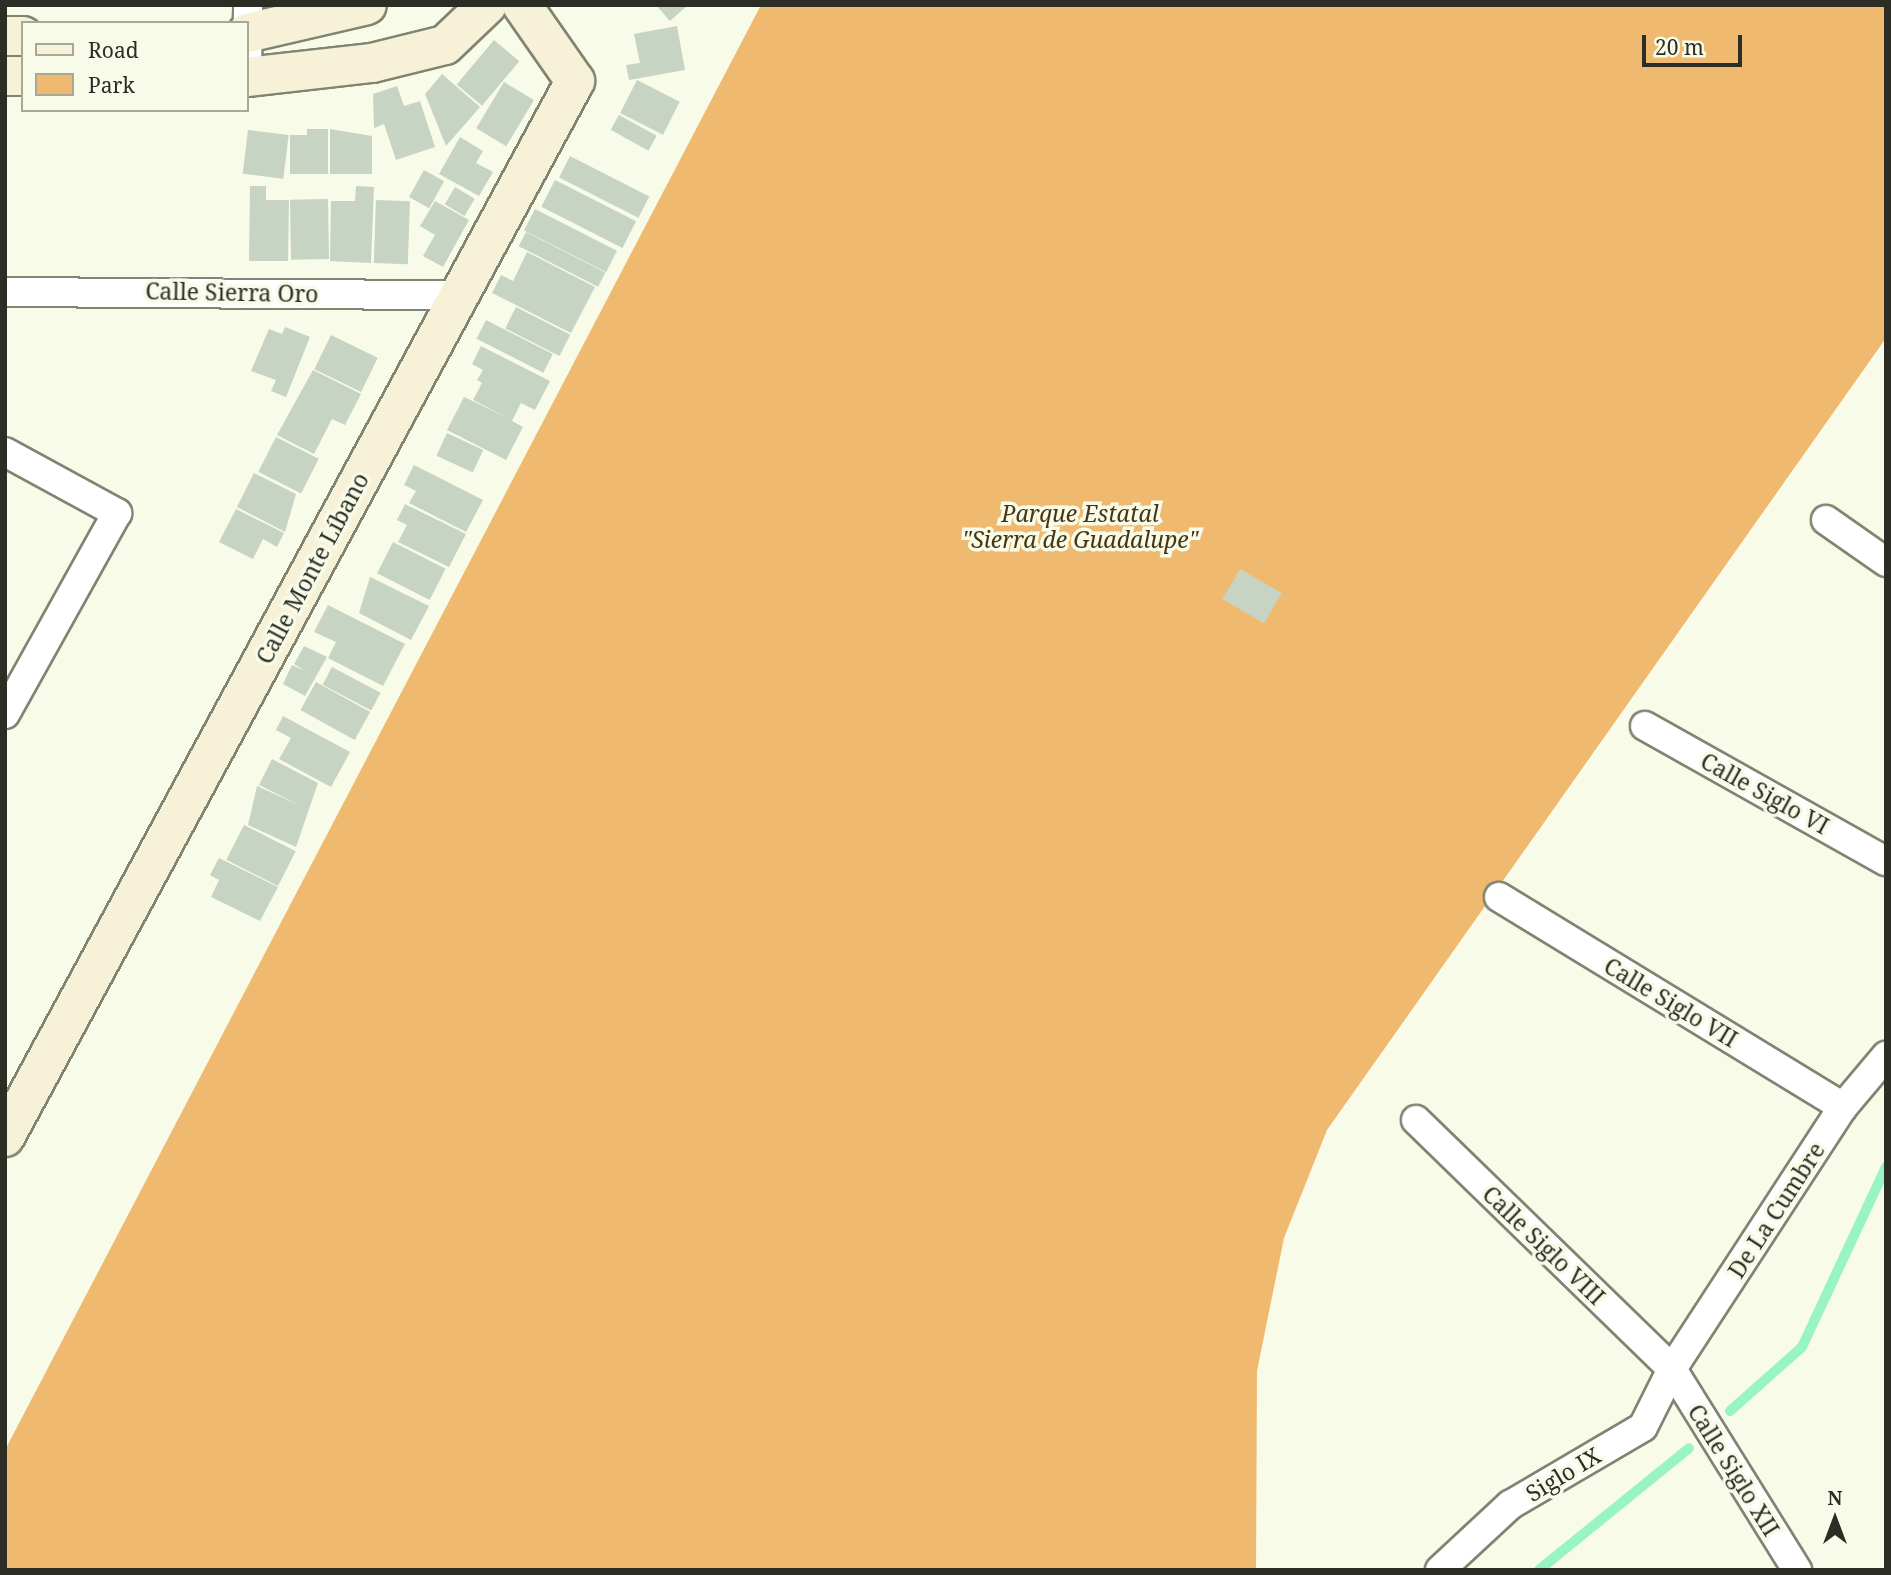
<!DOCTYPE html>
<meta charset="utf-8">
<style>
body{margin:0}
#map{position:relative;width:1891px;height:1575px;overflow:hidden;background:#f7fbe7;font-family:"Noto Serif",serif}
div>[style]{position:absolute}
.green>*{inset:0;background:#efba6f}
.stream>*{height:10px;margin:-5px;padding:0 5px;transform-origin:5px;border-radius:5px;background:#98f4c3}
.building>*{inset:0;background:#c7d4c3;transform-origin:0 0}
.roads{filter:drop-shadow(2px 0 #808472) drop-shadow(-2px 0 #808472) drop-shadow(0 2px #808472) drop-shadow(0 -2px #808472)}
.street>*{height:28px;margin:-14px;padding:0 14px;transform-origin:14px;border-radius:14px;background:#fff}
.secondary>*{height:38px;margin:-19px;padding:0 19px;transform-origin:19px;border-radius:19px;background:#f7f1d8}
span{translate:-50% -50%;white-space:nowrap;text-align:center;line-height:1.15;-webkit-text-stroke:7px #f7fbe7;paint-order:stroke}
.street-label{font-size:23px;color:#2c2e26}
.park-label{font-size:23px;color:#4a3513;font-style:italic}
.frame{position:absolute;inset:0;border:7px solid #2c2e26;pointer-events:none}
.legend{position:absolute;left:21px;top:21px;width:228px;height:91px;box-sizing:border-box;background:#f7fbe7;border:2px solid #a6a99a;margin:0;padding:9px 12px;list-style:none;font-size:21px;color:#2c2e26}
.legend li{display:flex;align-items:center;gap:14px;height:35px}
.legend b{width:35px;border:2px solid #a6a99a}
.north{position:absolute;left:1800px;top:1484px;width:70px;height:70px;-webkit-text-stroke:5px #f7fbe7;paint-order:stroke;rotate:0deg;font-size:19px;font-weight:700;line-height:28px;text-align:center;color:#2c2e26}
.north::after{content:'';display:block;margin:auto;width:24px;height:32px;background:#2c2e26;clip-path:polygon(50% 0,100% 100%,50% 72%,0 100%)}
.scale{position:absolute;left:1642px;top:35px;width:100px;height:32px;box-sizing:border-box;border:4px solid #2c2e26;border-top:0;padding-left:9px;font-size:21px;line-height:24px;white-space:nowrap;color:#2c2e26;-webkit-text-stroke:5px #f7fbe7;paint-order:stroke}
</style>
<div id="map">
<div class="green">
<i style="clip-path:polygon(761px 5px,1886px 5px,1886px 338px,1327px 1130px,1284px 1238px,1257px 1371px,1256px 1570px,5px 1570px,5px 1450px)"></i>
</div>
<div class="stream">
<i style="left:1730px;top:1411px;width:96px;rotate:-41.6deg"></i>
<i style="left:1802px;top:1347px;width:199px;rotate:-65deg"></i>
<i style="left:1539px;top:1570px;width:193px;rotate:-39.1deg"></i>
</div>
<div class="building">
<i style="clip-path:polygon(656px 5px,688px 5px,670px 21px)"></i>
<i style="clip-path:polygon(677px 26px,685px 70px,629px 80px,626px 65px,640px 63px,634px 34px)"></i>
<i style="left:494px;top:40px;width:33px;height:58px;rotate:40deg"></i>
<i style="clip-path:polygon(442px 74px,480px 107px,446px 146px,425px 94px)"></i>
<i style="left:637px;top:80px;width:48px;height:37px;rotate:27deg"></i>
<i style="left:504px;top:82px;width:35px;height:54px;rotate:31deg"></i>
<i style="clip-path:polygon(397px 86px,404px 106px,420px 101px,435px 147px,396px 160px,384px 124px,374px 128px,373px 94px)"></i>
<i style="left:619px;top:115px;width:43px;height:17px;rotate:29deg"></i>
<i style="clip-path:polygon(307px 129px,328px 129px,328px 174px,290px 174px,290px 135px,307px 135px)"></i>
<i style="clip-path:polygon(330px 129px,372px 136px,372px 174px,330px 174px)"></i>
<i style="left:248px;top:130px;width:41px;height:44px;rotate:7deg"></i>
<i style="clip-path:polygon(460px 137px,483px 151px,476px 163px,493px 172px,479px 196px,439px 174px)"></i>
<i style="left:570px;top:156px;width:89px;height:24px;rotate:27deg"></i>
<i style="left:424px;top:170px;width:23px;height:31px;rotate:29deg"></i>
<i style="left:555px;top:180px;width:91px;height:30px;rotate:27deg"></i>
<i style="clip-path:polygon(250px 186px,266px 186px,266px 200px,289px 200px,288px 261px,249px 261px)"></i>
<i style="clip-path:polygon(356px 186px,374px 187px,371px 263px,330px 261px,331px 201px,355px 201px)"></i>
<i style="left:455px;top:187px;width:23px;height:20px;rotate:31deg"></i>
<i style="left:328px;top:199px;width:60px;height:38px;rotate:89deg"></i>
<i style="left:376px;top:200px;width:34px;height:63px;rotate:2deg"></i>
<i style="clip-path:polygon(435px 201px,469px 220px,443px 267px,423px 256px,435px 235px,420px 226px)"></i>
<i style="left:535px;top:209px;width:92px;height:24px;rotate:27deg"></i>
<i style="left:526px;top:232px;width:89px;height:16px;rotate:27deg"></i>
<i style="clip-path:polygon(527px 252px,595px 287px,571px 333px,492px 293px,501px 275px,513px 281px)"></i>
<i style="left:516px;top:307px;width:61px;height:24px;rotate:27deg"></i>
<i style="left:486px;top:320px;width:75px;height:21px;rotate:27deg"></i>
<i style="clip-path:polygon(285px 327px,310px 337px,286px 397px,271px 391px,276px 380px,251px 371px,269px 329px,282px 334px)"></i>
<i style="left:331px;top:335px;width:52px;height:38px;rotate:26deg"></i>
<i style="clip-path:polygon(481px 346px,550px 381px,535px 410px,521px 403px,512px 421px,523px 427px,506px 460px,447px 430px,464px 397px,510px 419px,473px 400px,482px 383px,477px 380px,483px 370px,472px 364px)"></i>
<i style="clip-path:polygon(313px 370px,361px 394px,345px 425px,332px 419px,314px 454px,277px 435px)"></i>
<i style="left:447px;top:433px;width:40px;height:25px;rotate:25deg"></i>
<i style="left:276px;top:437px;width:48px;height:39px;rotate:27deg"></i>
<i style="clip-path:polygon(414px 465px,483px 500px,466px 532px,409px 503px,416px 491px,404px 485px)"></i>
<i style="clip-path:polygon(254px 473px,296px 494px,285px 532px,237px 507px)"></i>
<i style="clip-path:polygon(405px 504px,466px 534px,449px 567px,398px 542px,407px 525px,397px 520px)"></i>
<i style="clip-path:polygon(236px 509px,284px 533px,277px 547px,263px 539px,253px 559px,219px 542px)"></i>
<i style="left:393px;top:542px;width:59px;height:35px;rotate:27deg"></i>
<i style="left:1240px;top:569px;width:48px;height:35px;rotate:30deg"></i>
<i style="clip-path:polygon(370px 577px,429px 606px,411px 640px,359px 613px)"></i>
<i style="clip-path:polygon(328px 605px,405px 644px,383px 686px,328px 658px,336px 642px,314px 632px)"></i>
<i style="clip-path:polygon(304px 646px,327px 657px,305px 696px,283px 684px,292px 665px,305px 671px,294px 664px)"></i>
<i style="left:332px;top:667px;width:55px;height:20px;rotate:28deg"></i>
<i style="left:316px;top:682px;width:62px;height:32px;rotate:29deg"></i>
<i style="clip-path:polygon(283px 716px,350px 752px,331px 787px,279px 759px,291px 738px,276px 730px)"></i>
<i style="clip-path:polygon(272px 759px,318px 783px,296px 847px,248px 825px,257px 786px,301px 806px,259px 785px)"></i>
<i style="left:244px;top:825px;width:58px;height:39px;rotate:27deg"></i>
<i style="clip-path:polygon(219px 858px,278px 887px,260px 921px,211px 897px,219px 880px,210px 875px)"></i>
</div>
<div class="roads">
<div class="street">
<i style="left:247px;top:72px;width:67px;rotate:-89.1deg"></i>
<i style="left:5px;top:292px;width:454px;rotate:0.4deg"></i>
<i style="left:5px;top:452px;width:128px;rotate:28.6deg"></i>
<i style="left:117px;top:513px;width:230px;rotate:119.1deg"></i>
<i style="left:1826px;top:520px;width:73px;rotate:35deg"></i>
<i style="left:1645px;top:726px;width:276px;rotate:29.3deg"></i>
<i style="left:1499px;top:897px;width:403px;rotate:31.4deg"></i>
<i style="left:1416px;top:1120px;width:357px;rotate:44.2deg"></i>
<i style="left:1672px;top:1369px;width:237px;rotate:58.1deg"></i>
<i style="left:1440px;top:1570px;width:96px;rotate:-42.9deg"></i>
<i style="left:1510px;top:1505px;width:154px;rotate:-30.4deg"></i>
<i style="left:1643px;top:1427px;width:65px;rotate:-63.4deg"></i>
<i style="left:1672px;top:1369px;width:313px;rotate:-56.9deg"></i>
<i style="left:1843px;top:1107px;width:67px;rotate:-49.9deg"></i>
</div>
<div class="secondary">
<i style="left:247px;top:33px;width:123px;rotate:-13.1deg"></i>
<i style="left:5px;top:36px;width:18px"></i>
<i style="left:5px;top:76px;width:18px"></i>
<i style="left:247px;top:77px;width:126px;rotate:-6.4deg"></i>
<i style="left:372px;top:63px;width:75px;rotate:-13.9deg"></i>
<i style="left:445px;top:45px;width:58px;rotate:-43.6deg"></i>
<i style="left:5px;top:1137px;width:1200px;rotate:-61.64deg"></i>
<i style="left:575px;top:81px;width:93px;rotate:-124.9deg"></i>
</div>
</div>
<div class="street-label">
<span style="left:232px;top:292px;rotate:1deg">Calle Sierra Oro</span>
<span style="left:312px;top:568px;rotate:-62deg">Calle Monte Líbano</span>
<span style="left:1765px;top:793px;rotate:29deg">Calle Siglo VI</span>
<span style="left:1671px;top:1002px;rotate:31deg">Calle Siglo VII</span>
<span style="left:1776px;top:1210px;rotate:-57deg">De La Cumbre</span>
<span style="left:1544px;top:1245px;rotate:44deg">Calle Siglo VIII</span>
<span style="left:1734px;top:1470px;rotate:58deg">Calle Siglo XII</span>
<span style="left:1563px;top:1474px;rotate:-31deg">Siglo IX</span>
</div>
<div class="park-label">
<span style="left:1080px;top:526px">Parque Estatal<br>"Sierra de Guadalupe"</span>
</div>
<div class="frame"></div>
<ul class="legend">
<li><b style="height:9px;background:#f7f1d8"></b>Road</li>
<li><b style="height:19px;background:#efba6f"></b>Park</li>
</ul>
<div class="north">N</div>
<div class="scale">20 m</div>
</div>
